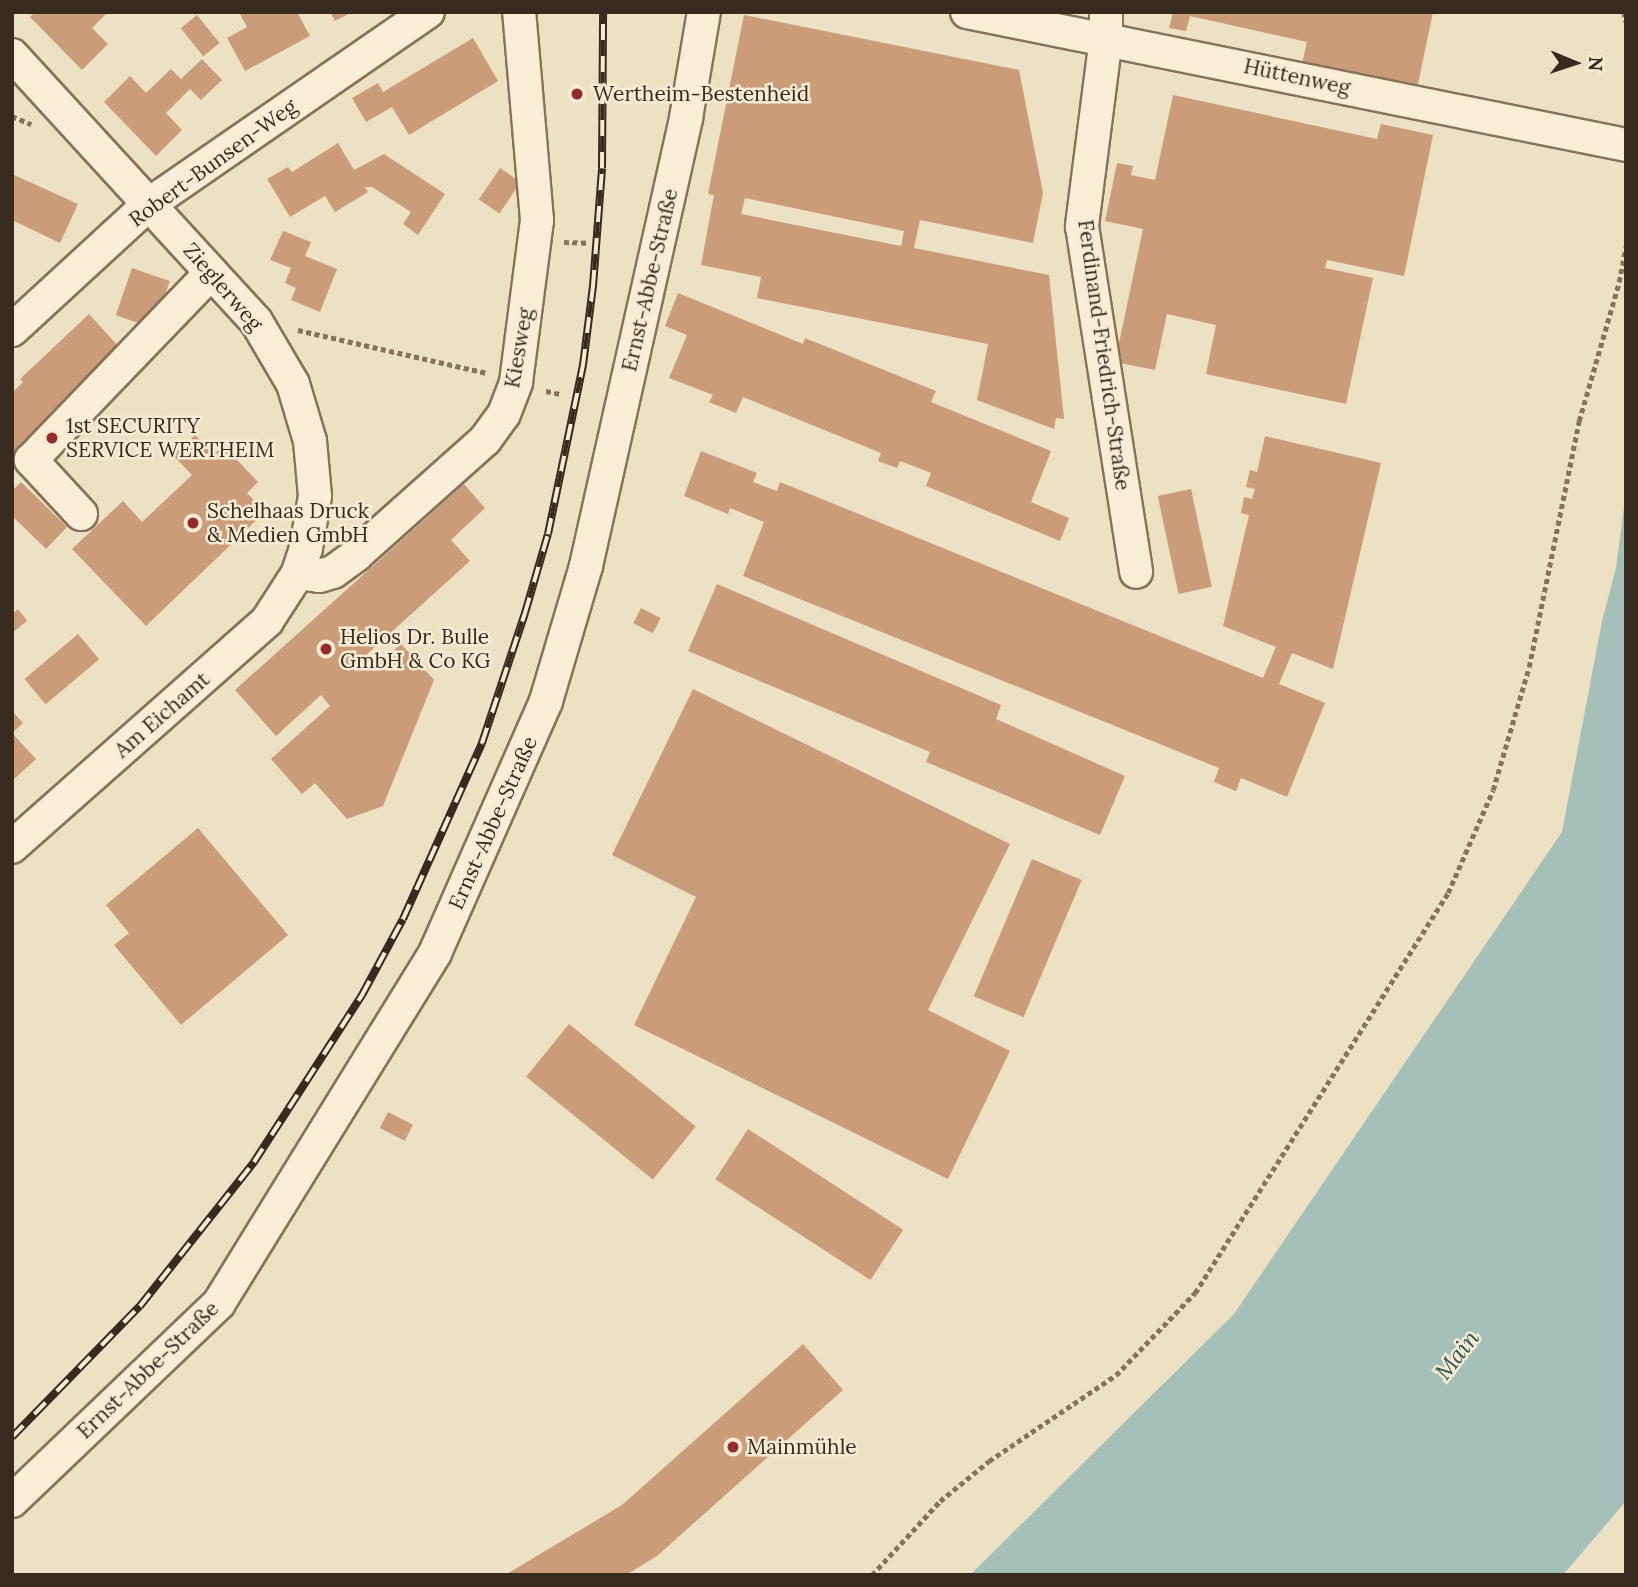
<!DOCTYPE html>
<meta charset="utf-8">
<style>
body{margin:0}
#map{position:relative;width:1638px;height:1587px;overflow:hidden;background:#ede1c3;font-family:Lora,serif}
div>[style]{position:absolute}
.water>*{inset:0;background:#a5c0b8}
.building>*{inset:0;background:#ca9c7a;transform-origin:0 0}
.path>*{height:4.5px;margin-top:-2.25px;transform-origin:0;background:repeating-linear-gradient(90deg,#87725a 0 5px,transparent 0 8.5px)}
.roads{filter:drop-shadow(2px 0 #87725a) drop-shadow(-2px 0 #87725a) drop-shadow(0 2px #87725a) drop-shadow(0 -2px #87725a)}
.minor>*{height:32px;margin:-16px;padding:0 16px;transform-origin:16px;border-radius:16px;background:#f8eed6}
.rail>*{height:8px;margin-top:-4px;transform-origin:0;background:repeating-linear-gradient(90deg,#f5ebd3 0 16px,#372a1e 0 32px);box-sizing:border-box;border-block:2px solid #372a1e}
.dots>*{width:19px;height:19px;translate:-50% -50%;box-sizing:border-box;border:4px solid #f5ebd3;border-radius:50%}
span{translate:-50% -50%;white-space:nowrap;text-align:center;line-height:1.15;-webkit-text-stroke:5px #f5ebd3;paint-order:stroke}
.street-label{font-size:21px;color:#372a1e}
.poi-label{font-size:21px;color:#372a1e}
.left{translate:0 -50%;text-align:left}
.water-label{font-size:23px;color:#2e5654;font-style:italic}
.frame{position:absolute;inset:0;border:14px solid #372a1e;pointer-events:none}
.north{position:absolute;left:1540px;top:28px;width:70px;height:70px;-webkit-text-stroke:5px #f5ebd3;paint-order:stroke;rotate:92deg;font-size:19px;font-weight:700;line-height:28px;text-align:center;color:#372a1e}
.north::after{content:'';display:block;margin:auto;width:24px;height:32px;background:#372a1e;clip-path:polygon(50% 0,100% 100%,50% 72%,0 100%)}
</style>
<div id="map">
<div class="water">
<i style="clip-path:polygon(1626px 492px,1626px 1501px,1563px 1575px,970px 1575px,1234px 1314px,1562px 832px,1602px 621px,1616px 568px)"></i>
</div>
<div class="building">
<i style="clip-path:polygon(35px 12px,108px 12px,92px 28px,108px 44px,82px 70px,30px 17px)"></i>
<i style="clip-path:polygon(239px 12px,297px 12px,310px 36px,245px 71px,227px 38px,247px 27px)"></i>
<i style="clip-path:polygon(330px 12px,352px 12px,335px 21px)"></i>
<i style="clip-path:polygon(1173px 12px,1433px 12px,1417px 89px,1302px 64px,1307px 42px,1190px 16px,1186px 31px,1169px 28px)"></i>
<i style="left:197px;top:15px;width:36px;height:21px;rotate:51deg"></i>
<i style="clip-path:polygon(evenodd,744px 15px,1019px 70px,1043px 193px,1033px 243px,920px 220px,914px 248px,1049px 275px,1064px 419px,1056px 418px,1054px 429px,977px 400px,988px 344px,757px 298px,761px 277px,701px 265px,714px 195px,708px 194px,744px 15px,745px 198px,904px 231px,901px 246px,741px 214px,745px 198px)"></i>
<i style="clip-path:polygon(473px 38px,498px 81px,409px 135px,392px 107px,366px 122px,352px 98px,378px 83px,383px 92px)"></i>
<i style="clip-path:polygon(202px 59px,222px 80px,201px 100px,190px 89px,166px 113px,182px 130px,156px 156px,104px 102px,130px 76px,146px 93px,171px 69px,181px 79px)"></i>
<i style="clip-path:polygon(1173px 95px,1377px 139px,1381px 124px,1433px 135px,1404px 276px,1327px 260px,1325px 268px,1373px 278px,1346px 404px,1206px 374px,1216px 325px,1167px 314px,1155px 370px,1115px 362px,1143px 229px,1105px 221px,1117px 163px,1133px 166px,1131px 175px,1155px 180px)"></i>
<i style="clip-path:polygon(338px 143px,354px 170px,384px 154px,445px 194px,418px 235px,403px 224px,411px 212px,372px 187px,365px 187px,368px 192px,335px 212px,325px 196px,290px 217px,267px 179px,288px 167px,292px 172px)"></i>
<i style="left:500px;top:168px;width:25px;height:38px;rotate:34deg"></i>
<i style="clip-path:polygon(12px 174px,78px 204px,60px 243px,12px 220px)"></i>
<i style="clip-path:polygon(283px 231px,311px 242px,305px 256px,337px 269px,320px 312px,291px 300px,296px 288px,285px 283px,291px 268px,270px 260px)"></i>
<i style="left:132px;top:268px;width:40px;height:50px;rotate:19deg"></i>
<i style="clip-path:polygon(678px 293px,803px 344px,805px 338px,936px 391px,931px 402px,1051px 451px,1031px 502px,1069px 518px,1060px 541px,926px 486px,931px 473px,900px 461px,897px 468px,878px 461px,881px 453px,743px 397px,736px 413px,709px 402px,713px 395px,669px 378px,687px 335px,665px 326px)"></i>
<i style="clip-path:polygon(89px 314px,119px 347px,51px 412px,53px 415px,12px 453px,12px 393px,23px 382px,20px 379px)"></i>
<i style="clip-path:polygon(195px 435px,214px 455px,223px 445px,258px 482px,247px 493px,265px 512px,146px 626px,72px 549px,123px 501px,142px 522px,192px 475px,173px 455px)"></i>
<i style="clip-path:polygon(1265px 436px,1381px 463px,1333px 669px,1292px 653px,1279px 684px,1325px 703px,1287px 797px,1241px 778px,1236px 791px,1214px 782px,1219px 768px,743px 576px,764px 522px,730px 508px,728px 514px,684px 496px,701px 451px,757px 473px,753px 482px,777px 491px,780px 482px,1263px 678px,1276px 647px,1223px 626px,1249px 515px,1241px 513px,1244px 497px,1252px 499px,1255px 489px,1246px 487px,1250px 470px,1257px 472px)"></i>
<i style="clip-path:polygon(21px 482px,67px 527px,46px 549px,12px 516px,12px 491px)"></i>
<i style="clip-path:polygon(464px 484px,485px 508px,451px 540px,470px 561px,366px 655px,376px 666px,401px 644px,434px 680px,383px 806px,347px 819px,315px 783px,302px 794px,271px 759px,330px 706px,321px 695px,276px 736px,235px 690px)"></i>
<i style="left:1191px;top:489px;width:100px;height:34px;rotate:78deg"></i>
<i style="clip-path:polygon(717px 584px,1001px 705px,996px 719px,1125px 776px,1100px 835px,926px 762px,930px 752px,688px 651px)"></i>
<i style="left:641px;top:608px;width:22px;height:17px;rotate:27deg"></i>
<i style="clip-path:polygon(18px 609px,27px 621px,12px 633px,12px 614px)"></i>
<i style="left:78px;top:634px;width:33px;height:70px;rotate:50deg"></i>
<i style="clip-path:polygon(693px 689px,1010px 844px,928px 1010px,1010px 1051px,948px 1179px,634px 1025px,696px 897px,612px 855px)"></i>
<i style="clip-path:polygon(12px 711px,23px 723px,12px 733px,36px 759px,12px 781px)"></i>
<i style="clip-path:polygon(198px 828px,288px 935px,181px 1025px,114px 945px,129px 933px,106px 905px)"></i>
<i style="left:1032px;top:859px;width:54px;height:149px;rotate:23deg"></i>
<i style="left:569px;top:1024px;width:163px;height:68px;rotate:39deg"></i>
<i style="left:388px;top:1112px;width:28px;height:18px;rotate:27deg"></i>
<i style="left:748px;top:1129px;width:185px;height:60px;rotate:33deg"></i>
<i style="clip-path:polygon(803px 1344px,843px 1390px,657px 1556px,626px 1575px,505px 1575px,622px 1505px)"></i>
</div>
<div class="path">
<i style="left:1624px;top:12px;width:10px;rotate:79deg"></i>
<i style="left:12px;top:116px;width:21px;rotate:23deg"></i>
<i style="left:564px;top:242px;width:24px;rotate:2deg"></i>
<i style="left:298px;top:330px;width:195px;rotate:12.8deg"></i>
<i style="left:546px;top:391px;width:14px;rotate:12deg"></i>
<i style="left:872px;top:1575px;width:100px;rotate:-47.4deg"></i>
<i style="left:940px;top:1501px;width:63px;rotate:-39.2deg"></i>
<i style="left:989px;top:1461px;width:153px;rotate:-34.1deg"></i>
<i style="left:1116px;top:1375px;width:114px;rotate:-46.1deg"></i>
<i style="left:1195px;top:1293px;width:473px;rotate:-57.7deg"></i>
<i style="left:1448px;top:893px;width:112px;rotate:-66.4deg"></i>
<i style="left:1493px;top:790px;width:128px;rotate:-73.7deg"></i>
<i style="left:1529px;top:667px;width:251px;rotate:-78.5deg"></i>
<i style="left:1579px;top:421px;width:145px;rotate:-73.9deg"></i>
<i style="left:1619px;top:282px;width:38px;rotate:-79deg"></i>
</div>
<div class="roads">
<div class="minor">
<i style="left:967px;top:12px;width:672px;rotate:11.41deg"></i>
<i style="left:1106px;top:12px;width:26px;rotate:90deg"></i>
<i style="left:1106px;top:38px;width:190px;rotate:97.3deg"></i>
<i style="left:1082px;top:226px;width:350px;rotate:81.1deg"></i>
<i style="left:12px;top:55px;width:361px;rotate:47.5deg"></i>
<i style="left:256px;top:321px;width:73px;rotate:59.6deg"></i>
<i style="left:293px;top:384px;width:59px;rotate:73.4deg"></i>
<i style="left:310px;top:441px;width:55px;rotate:84.8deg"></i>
<i style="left:315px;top:496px;width:53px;rotate:99.8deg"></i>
<i style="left:306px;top:548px;width:26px;rotate:108deg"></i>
<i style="left:298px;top:573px;width:57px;rotate:122.9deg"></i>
<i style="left:267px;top:621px;width:341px;rotate:138.5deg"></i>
<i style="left:12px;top:330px;width:185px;rotate:-42.6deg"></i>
<i style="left:148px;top:205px;width:340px;rotate:-34.6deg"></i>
<i style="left:81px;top:514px;width:74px;rotate:-132.8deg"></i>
<i style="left:31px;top:460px;width:260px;rotate:-46.1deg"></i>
<i style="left:298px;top:573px;width:21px;rotate:8deg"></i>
<i style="left:319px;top:576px;width:15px;rotate:-16deg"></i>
<i style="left:333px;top:572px;width:29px;rotate:-36deg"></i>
<i style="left:356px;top:555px;width:173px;rotate:-41.7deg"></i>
<i style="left:485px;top:440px;width:32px;rotate:-54deg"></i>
<i style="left:504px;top:414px;width:34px;rotate:-69deg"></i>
<i style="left:516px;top:382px;width:163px;rotate:-82.6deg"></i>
<i style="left:537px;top:220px;width:209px;rotate:-94.9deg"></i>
<i style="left:12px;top:1501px;width:286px;rotate:-43.7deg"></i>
<i style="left:219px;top:1303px;width:411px;rotate:-58.3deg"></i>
<i style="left:435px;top:953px;width:275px;rotate:-66.2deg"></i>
<i style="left:546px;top:701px;width:141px;rotate:-73.5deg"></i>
<i style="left:586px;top:566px;width:459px;rotate:-77.4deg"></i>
<i style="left:686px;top:118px;width:108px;rotate:-80.4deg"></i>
</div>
</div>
<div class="rail">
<i style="left:12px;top:1437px;width:183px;rotate:-45.7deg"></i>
<i style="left:140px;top:1306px;width:184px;rotate:-51.6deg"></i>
<i style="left:254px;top:1162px;width:199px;rotate:-57.1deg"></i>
<i style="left:362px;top:995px;width:86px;rotate:-61.7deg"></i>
<i style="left:403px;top:919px;width:193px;rotate:-65.8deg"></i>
<i style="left:482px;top:743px;width:137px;rotate:-71.7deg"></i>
<i style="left:525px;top:613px;width:82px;rotate:-73.8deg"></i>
<i style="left:548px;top:534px;width:173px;rotate:-78.3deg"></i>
<i style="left:583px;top:365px;width:80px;rotate:-82.8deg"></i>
<i style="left:593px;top:286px;width:118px;rotate:-85.6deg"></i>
<i style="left:602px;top:168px;width:156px;rotate:-89.6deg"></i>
</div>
<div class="dots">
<i style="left:577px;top:94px;background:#942c2c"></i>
<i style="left:52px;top:438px;background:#942c2c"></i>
<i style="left:193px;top:523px;background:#942c2c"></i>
<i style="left:326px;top:649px;background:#942c2c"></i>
<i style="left:733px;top:1447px;background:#942c2c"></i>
</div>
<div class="street-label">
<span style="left:1297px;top:77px;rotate:12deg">Hüttenweg</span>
<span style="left:213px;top:163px;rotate:-36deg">Robert-Bunsen-Weg</span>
<span style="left:650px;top:280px;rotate:-77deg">Ernst-Abbe-Straße</span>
<span style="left:223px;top:287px;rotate:49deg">Zieglerweg</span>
<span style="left:519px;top:348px;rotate:-80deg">Kiesweg</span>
<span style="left:1104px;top:355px;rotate:82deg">Ferdinand-Friedrich-Straße</span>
<span style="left:162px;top:715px;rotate:-41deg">Am Eichamt</span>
<span style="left:493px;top:823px;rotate:-66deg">Ernst-Abbe-Straße</span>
<span style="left:148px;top:1370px;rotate:-44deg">Ernst-Abbe-Straße</span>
</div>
<div class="poi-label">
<span class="left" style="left:593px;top:94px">Wertheim-Bestenheid</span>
<span class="left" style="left:66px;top:438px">1st SECURITY<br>SERVICE WERTHEIM</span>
<span class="left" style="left:207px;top:523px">Schelhaas Druck<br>&amp; Medien GmbH</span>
<span class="left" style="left:340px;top:649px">Helios Dr. Bulle<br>GmbH &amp; Co KG</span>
<span class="left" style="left:747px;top:1447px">Mainmühle</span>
</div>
<div class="water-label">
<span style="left:1457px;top:1355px;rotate:-52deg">Main</span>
</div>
<div class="frame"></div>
<div class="north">N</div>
</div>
